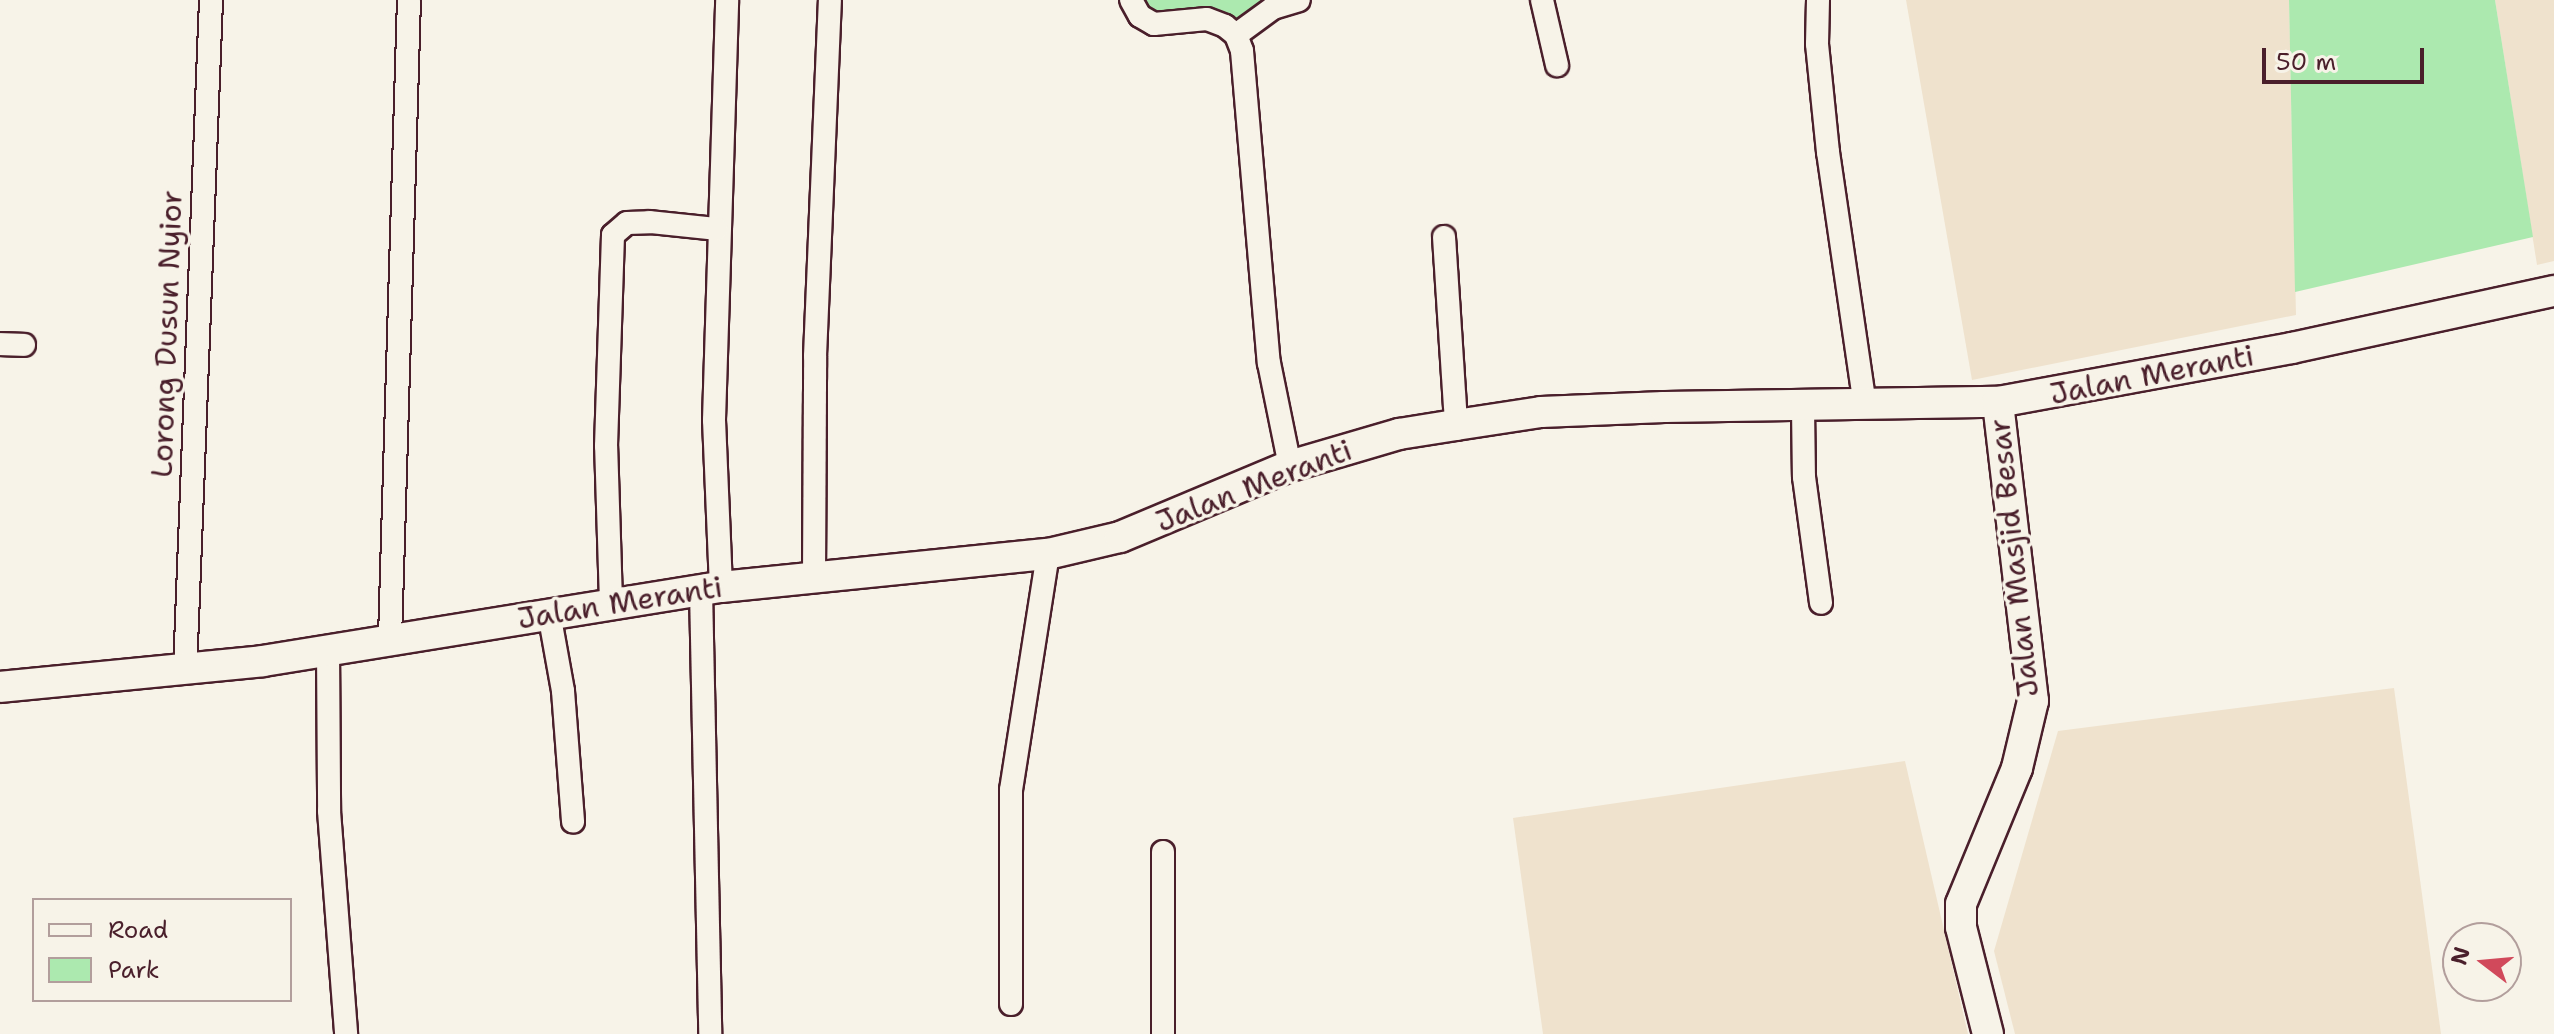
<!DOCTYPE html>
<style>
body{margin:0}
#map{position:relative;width:2554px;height:1034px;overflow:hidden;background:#f7f3e8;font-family:"Shantell Sans",sans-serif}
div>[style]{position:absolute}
.built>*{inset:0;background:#efe2cd}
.green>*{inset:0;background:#ace9af}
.roads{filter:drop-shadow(2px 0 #4a1f2b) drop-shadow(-2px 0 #4a1f2b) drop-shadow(0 2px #4a1f2b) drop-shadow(0 -2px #4a1f2b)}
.street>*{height:22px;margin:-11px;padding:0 11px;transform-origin:11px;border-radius:11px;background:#f7f3e8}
.secondary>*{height:30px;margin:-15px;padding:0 15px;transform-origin:15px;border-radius:15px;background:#f7f3e8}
span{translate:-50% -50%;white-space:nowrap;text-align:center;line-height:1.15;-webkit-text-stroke:7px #f7f3e8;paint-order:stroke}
.street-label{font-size:30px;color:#4a1f2b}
.legend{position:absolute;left:32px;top:898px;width:260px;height:104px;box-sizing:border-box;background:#f7f3e8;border:2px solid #b29e9c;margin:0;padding:10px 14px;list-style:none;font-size:24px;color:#4a1f2b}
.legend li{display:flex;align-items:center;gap:16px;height:40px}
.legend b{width:40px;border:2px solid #b29e9c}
.north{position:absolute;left:2442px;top:922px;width:80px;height:80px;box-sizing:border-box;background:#f7f3e8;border:2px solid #b29e9c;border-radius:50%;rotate:286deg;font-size:22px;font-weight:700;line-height:32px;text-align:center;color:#4a1f2b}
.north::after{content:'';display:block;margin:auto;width:28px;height:36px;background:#d1495b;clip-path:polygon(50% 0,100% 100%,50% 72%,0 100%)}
.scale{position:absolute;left:2262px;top:48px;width:162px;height:36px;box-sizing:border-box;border:4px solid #4a1f2b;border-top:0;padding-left:10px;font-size:24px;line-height:28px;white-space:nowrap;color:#4a1f2b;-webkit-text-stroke:6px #f7f3e8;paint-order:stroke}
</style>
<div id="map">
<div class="built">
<i style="clip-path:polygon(1906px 0,2289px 0,2296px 315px,1972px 380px)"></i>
<i style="clip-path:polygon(2495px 0,2554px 0,2554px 261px,2537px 265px)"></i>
<i style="clip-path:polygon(2394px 688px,2441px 1034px,2015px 1034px,1994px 951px,2058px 731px)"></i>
<i style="clip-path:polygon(1905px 761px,1968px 1034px,1543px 1034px,1513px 818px)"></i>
</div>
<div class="green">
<i style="clip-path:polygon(1141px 0,1270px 0,1235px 23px,1231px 16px,1200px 10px,1145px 10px)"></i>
<i style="clip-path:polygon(2289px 0,2495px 0,2533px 237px,2295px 292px)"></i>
</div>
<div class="roads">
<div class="street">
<i style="left:1131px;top:0;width:18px;rotate:61deg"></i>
<i style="left:1140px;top:16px;width:16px;rotate:30deg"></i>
<i style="left:1154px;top:24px;width:53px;rotate:-5.4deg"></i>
<i style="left:1207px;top:19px;width:19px;rotate:21deg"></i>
<i style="left:1225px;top:26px;width:14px;rotate:39deg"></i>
<i style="left:1236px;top:35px;width:17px;rotate:69deg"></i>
<i style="left:1242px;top:51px;width:313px;rotate:85.1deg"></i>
<i style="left:1269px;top:363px;width:105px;rotate:78.5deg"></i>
<i style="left:1542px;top:0;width:67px;rotate:77deg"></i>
<i style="left:1818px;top:0;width:44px;rotate:91.3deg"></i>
<i style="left:1817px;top:44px;width:109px;rotate:84.2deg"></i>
<i style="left:1828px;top:152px;width:257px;rotate:81.7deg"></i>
<i style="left:1236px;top:35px;width:46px;rotate:-36.1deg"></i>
<i style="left:1273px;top:8px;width:27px;rotate:-17deg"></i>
<i style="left:1444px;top:237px;width:188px;rotate:86.3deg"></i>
<i style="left:0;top:344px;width:24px;rotate:2deg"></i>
<i style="left:1803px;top:408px;width:69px;rotate:89.2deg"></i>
<i style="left:1804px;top:477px;width:127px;rotate:82.3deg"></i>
<i style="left:814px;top:577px;width:221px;rotate:-89.7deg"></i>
<i style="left:815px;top:356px;width:356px;rotate:-87.6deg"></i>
<i style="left:721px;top:587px;width:167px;rotate:-92.4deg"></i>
<i style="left:714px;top:420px;width:420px;rotate:-88.2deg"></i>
<i style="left:701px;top:590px;width:444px;rotate:88.8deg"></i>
<i style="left:611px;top:602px;width:156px;rotate:-91.8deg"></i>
<i style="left:606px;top:446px;width:211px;rotate:-88.1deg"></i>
<i style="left:613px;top:235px;width:18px;rotate:-41deg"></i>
<i style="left:627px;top:223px;width:23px;rotate:-2deg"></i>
<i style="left:650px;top:222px;width:67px;rotate:6deg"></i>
<i style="left:549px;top:613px;width:79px;rotate:79.8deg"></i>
<i style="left:563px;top:691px;width:131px;rotate:85.6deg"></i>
<i style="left:390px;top:639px;width:639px;rotate:-88.3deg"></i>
<i style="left:328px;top:649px;width:162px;rotate:89.6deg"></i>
<i style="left:329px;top:811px;width:224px;rotate:85.6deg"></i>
<i style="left:185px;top:671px;width:672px;rotate:-87.78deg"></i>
<i style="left:1163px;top:852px;width:182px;rotate:90deg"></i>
<i style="left:1011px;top:1004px;width:214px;rotate:-90deg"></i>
<i style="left:1011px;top:790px;width:239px;rotate:-81.1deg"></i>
</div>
<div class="secondary">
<i style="left:0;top:687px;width:264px;rotate:-5.6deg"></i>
<i style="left:263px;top:661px;width:464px;rotate:-9.2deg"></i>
<i style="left:721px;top:587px;width:329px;rotate:-5.8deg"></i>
<i style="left:1048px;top:554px;width:74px;rotate:-13.3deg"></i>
<i style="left:1120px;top:537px;width:184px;rotate:-22.7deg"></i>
<i style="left:1290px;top:466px;width:114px;rotate:-16.4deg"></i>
<i style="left:1399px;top:434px;width:58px;rotate:-9deg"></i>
<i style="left:1456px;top:425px;width:86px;rotate:-8.7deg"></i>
<i style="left:1541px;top:412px;width:123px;rotate:-2.3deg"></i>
<i style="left:1664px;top:407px;width:334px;rotate:-0.9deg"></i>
<i style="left:1998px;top:402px;width:299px;rotate:-10.4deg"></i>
<i style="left:2292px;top:348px;width:268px;rotate:-12.3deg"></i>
<i style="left:1988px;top:1034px;width:110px;rotate:-104.2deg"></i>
<i style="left:1961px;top:927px;width:23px;rotate:-90deg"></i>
<i style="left:1961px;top:904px;width:147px;rotate:-67.6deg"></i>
<i style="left:2017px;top:768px;width:69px;rotate:-76.6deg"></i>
<i style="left:2033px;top:701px;width:301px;rotate:-96.7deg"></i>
</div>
</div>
<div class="street-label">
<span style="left:167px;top:334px;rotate:-88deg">Lorong Dusun Nyior</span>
<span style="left:2152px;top:375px;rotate:-11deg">Jalan Meranti</span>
<span style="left:1254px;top:486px;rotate:-21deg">Jalan Meranti</span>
<span style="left:2014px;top:558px;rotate:-96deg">Jalan Masjid Besar</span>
<span style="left:620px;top:603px;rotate:-9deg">Jalan Meranti</span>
</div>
<ul class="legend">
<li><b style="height:10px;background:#f7f3e8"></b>Road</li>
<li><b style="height:22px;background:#ace9af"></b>Park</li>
</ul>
<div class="north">N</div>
<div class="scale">50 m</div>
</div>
